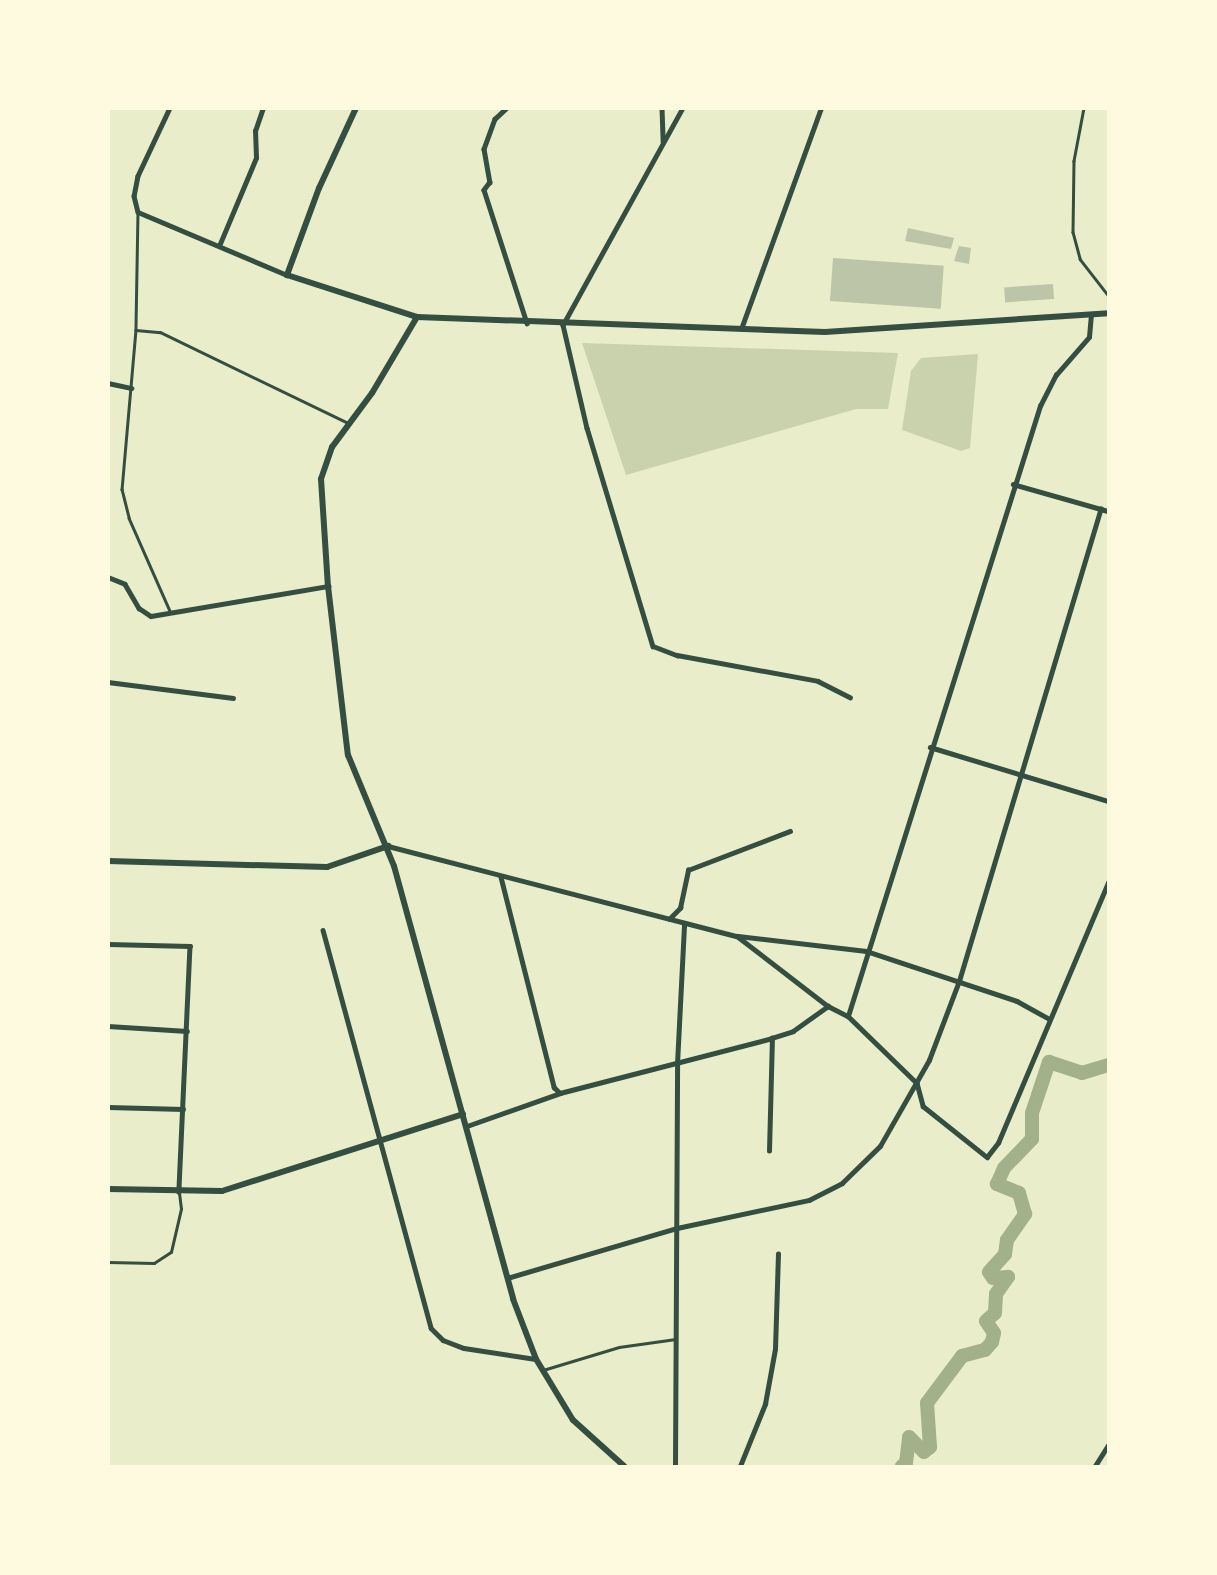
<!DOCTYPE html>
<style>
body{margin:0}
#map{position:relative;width:1217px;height:1575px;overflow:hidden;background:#e9edc9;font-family:Arial,sans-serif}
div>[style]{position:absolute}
.green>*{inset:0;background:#cad2ad}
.river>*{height:14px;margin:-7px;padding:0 7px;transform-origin:7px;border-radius:7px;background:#a3b18a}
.building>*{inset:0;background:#bcc5a7;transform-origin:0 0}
.service>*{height:2.5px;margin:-1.25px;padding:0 1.25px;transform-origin:1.25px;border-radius:1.25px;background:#344e41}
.minor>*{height:4.5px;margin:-2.25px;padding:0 2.25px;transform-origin:2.25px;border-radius:2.25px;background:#344e41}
.tertiary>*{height:6px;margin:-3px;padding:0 3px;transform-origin:3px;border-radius:3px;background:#344e41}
span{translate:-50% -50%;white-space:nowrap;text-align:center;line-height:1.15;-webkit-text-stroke:7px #fefae0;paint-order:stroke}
.frame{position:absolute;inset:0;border:110px solid #fefae0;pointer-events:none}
</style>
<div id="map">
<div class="green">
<i style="clip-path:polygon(582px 343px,776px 349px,898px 353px,888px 409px,856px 409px,626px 475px)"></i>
<i style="clip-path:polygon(978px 354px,970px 448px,961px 451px,902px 430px,911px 371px,921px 358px)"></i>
</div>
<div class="river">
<i style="left:902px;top:1466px;width:5px;rotate:-37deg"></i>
<i style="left:906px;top:1463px;width:26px;rotate:-83deg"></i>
<i style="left:909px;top:1437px;width:21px;rotate:45deg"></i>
<i style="left:924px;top:1452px;width:8px;rotate:-40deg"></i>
<i style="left:930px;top:1447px;width:44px;rotate:-93.9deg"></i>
<i style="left:927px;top:1403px;width:59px;rotate:-53.3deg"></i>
<i style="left:962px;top:1356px;width:24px;rotate:-15deg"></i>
<i style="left:985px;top:1350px;width:11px;rotate:-49deg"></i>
<i style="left:992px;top:1342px;width:9px;rotate:-77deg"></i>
<i style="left:994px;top:1333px;width:14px;rotate:-124deg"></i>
<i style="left:986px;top:1321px;width:12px;rotate:-42deg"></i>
<i style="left:995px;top:1313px;width:19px;rotate:-87deg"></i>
<i style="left:996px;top:1294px;width:21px;rotate:-55deg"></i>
<i style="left:1008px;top:1277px;width:15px;rotate:176deg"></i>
<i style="left:993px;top:1278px;width:7px;rotate:-124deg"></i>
<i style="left:989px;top:1272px;width:24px;rotate:-48deg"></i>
<i style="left:1005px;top:1254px;width:14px;rotate:-82deg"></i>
<i style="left:1007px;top:1240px;width:32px;rotate:-55deg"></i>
<i style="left:1025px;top:1214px;width:22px;rotate:-106deg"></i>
<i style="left:1019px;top:1193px;width:24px;rotate:-158deg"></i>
<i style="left:997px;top:1184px;width:17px;rotate:-66deg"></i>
<i style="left:1004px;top:1168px;width:40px;rotate:-46deg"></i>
<i style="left:1032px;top:1139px;width:26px;rotate:-90deg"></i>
<i style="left:1032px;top:1113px;width:54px;rotate:-71.6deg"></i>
<i style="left:1049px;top:1062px;width:35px;rotate:18deg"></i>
<i style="left:1082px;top:1073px;width:27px;rotate:-17deg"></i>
</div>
<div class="building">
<i style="clip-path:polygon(908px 228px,954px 238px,951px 249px,905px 241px)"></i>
<i style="clip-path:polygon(959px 246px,971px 248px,969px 264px,954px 261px)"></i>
<i style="left:833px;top:258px;width:111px;height:43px;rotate:4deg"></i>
<i style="left:1053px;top:284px;width:15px;height:49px;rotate:86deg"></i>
</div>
<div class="service">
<i style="left:1084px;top:108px;width:54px;rotate:100.7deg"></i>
<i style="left:1074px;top:161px;width:71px;rotate:90.8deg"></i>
<i style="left:1073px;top:232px;width:28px;rotate:75deg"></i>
<i style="left:1080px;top:259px;width:46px;rotate:52.1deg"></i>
<i style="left:138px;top:212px;width:118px;rotate:91deg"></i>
<i style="left:136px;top:330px;width:160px;rotate:95deg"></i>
<i style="left:122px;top:489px;width:30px;rotate:76deg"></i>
<i style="left:129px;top:518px;width:102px;rotate:66.2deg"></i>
<i style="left:136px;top:330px;width:24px;rotate:5deg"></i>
<i style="left:160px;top:332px;width:209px;rotate:25.8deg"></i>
<i style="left:108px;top:1262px;width:46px;rotate:1.2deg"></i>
<i style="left:154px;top:1263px;width:20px;rotate:-33deg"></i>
<i style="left:171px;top:1252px;width:44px;rotate:-76.9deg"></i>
<i style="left:181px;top:1209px;width:16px;rotate:-97deg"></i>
<i style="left:543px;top:1370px;width:79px;rotate:-16.8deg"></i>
<i style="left:619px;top:1347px;width:57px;rotate:-8.1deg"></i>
</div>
<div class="minor">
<i style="left:170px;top:108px;width:75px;rotate:115.2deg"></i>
<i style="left:138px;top:176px;width:20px;rotate:101deg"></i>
<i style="left:134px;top:196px;width:16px;rotate:76deg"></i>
<i style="left:138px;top:212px;width:162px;rotate:22.9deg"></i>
<i style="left:507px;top:108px;width:16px;rotate:137deg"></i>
<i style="left:495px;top:119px;width:32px;rotate:110deg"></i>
<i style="left:484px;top:149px;width:34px;rotate:80deg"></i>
<i style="left:490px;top:182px;width:10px;rotate:127deg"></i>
<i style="left:484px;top:190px;width:140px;rotate:72.1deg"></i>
<i style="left:662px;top:108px;width:34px;rotate:88deg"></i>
<i style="left:683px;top:108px;width:248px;rotate:118.9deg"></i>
<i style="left:563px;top:325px;width:106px;rotate:76.9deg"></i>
<i style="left:587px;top:428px;width:228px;rotate:73.2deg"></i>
<i style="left:653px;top:646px;width:26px;rotate:21deg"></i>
<i style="left:677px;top:655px;width:143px;rotate:10.4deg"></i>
<i style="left:818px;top:681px;width:36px;rotate:27deg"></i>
<i style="left:219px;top:246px;width:95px;rotate:-67.2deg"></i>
<i style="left:256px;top:158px;width:27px;rotate:-92deg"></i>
<i style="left:255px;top:131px;width:24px;rotate:-71deg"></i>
<i style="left:741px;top:329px;width:235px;rotate:-70.1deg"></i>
<i style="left:108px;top:383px;width:24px;rotate:12deg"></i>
<i style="left:1013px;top:484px;width:99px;rotate:15.9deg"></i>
<i style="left:108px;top:577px;width:18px;rotate:22deg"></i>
<i style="left:125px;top:584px;width:28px;rotate:60deg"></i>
<i style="left:139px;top:608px;width:14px;rotate:34deg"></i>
<i style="left:151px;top:616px;width:180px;rotate:-9.6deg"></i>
<i style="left:108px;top:682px;width:126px;rotate:7.3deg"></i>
<i style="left:930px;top:747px;width:186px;rotate:16.9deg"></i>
<i style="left:388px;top:846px;width:360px;rotate:14.5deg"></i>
<i style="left:737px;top:936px;width:115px;rotate:37.6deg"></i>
<i style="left:828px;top:1006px;width:22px;rotate:27deg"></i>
<i style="left:848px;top:1016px;width:96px;rotate:44.2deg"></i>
<i style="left:917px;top:1083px;width:24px;rotate:75deg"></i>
<i style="left:923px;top:1106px;width:82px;rotate:38.6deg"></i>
<i style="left:987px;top:1157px;width:18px;rotate:-52deg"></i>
<i style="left:998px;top:1143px;width:283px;rotate:-67.1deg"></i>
<i style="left:501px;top:877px;width:217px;rotate:75.8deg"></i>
<i style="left:554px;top:1087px;width:8px;rotate:45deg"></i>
<i style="left:669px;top:919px;width:16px;rotate:-45deg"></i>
<i style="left:680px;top:908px;width:39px;rotate:-78deg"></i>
<i style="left:688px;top:870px;width:109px;rotate:-20.9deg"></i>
<i style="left:323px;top:930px;width:412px;rotate:74.8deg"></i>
<i style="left:431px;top:1328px;width:17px;rotate:45deg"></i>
<i style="left:443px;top:1340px;width:22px;rotate:21deg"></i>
<i style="left:464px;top:1348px;width:72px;rotate:8.8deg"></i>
<i style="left:738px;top:936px;width:129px;rotate:6.7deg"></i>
<i style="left:866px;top:951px;width:159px;rotate:18.3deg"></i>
<i style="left:1017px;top:1001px;width:35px;rotate:29deg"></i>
<i style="left:108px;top:944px;width:82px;rotate:1.4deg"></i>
<i style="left:190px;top:946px;width:246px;rotate:92.6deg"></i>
<i style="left:848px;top:1016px;width:640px;rotate:-72.53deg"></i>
<i style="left:1040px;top:406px;width:35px;rotate:-63deg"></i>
<i style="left:1056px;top:375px;width:50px;rotate:-49deg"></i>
<i style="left:1089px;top:337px;width:22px;rotate:-85deg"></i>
<i style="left:108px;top:1026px;width:79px;rotate:3.6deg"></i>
<i style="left:108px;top:1107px;width:75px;rotate:1.5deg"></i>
<i style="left:467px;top:1126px;width:99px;rotate:-19.5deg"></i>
<i style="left:560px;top:1093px;width:219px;rotate:-14.5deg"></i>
<i style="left:772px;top:1038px;width:22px;rotate:-18deg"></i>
<i style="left:793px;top:1031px;width:43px;rotate:-35.5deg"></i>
<i style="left:769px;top:1151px;width:113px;rotate:-88.5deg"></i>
<i style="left:507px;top:1278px;width:177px;rotate:-16.4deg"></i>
<i style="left:677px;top:1228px;width:135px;rotate:-12deg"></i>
<i style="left:809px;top:1200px;width:37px;rotate:-27deg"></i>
<i style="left:842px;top:1183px;width:53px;rotate:-44.2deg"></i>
<i style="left:880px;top:1146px;width:99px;rotate:-60.3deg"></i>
<i style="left:929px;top:1060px;width:85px;rotate:-69.2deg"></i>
<i style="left:959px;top:981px;width:493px;rotate:-73.3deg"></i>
<i style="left:675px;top:1466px;width:402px;rotate:-89.7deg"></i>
<i style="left:677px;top:1064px;width:140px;rotate:-87.1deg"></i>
<i style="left:740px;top:1466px;width:67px;rotate:-68deg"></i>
<i style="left:765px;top:1404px;width:56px;rotate:-79.7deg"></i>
<i style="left:775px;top:1349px;width:95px;rotate:-88.2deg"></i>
<i style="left:1095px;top:1466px;width:25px;rotate:-58deg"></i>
</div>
<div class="tertiary">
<i style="left:356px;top:108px;width:88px;rotate:114.8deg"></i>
<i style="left:319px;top:188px;width:93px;rotate:110.2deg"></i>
<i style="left:287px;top:275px;width:137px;rotate:17.9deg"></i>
<i style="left:417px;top:317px;width:408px;rotate:2.1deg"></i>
<i style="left:825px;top:332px;width:284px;rotate:-3.8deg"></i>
<i style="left:417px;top:317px;width:88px;rotate:120.6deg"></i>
<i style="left:372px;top:393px;width:67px;rotate:126.5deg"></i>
<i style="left:332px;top:447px;width:34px;rotate:109deg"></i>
<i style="left:321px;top:479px;width:107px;rotate:86.3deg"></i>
<i style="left:328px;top:586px;width:170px;rotate:83.3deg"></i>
<i style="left:348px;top:755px;width:120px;rotate:67.5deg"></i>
<i style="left:394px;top:866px;width:449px;rotate:74.6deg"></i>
<i style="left:513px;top:1299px;width:64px;rotate:69deg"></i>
<i style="left:536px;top:1359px;width:71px;rotate:58.8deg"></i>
<i style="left:573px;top:1420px;width:69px;rotate:42deg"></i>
<i style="left:108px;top:861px;width:219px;rotate:1.6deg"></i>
<i style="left:327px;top:867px;width:65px;rotate:-19deg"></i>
<i style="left:108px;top:1189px;width:114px;rotate:1deg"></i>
<i style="left:222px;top:1191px;width:253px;rotate:-17.7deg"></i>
</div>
<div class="frame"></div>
</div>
